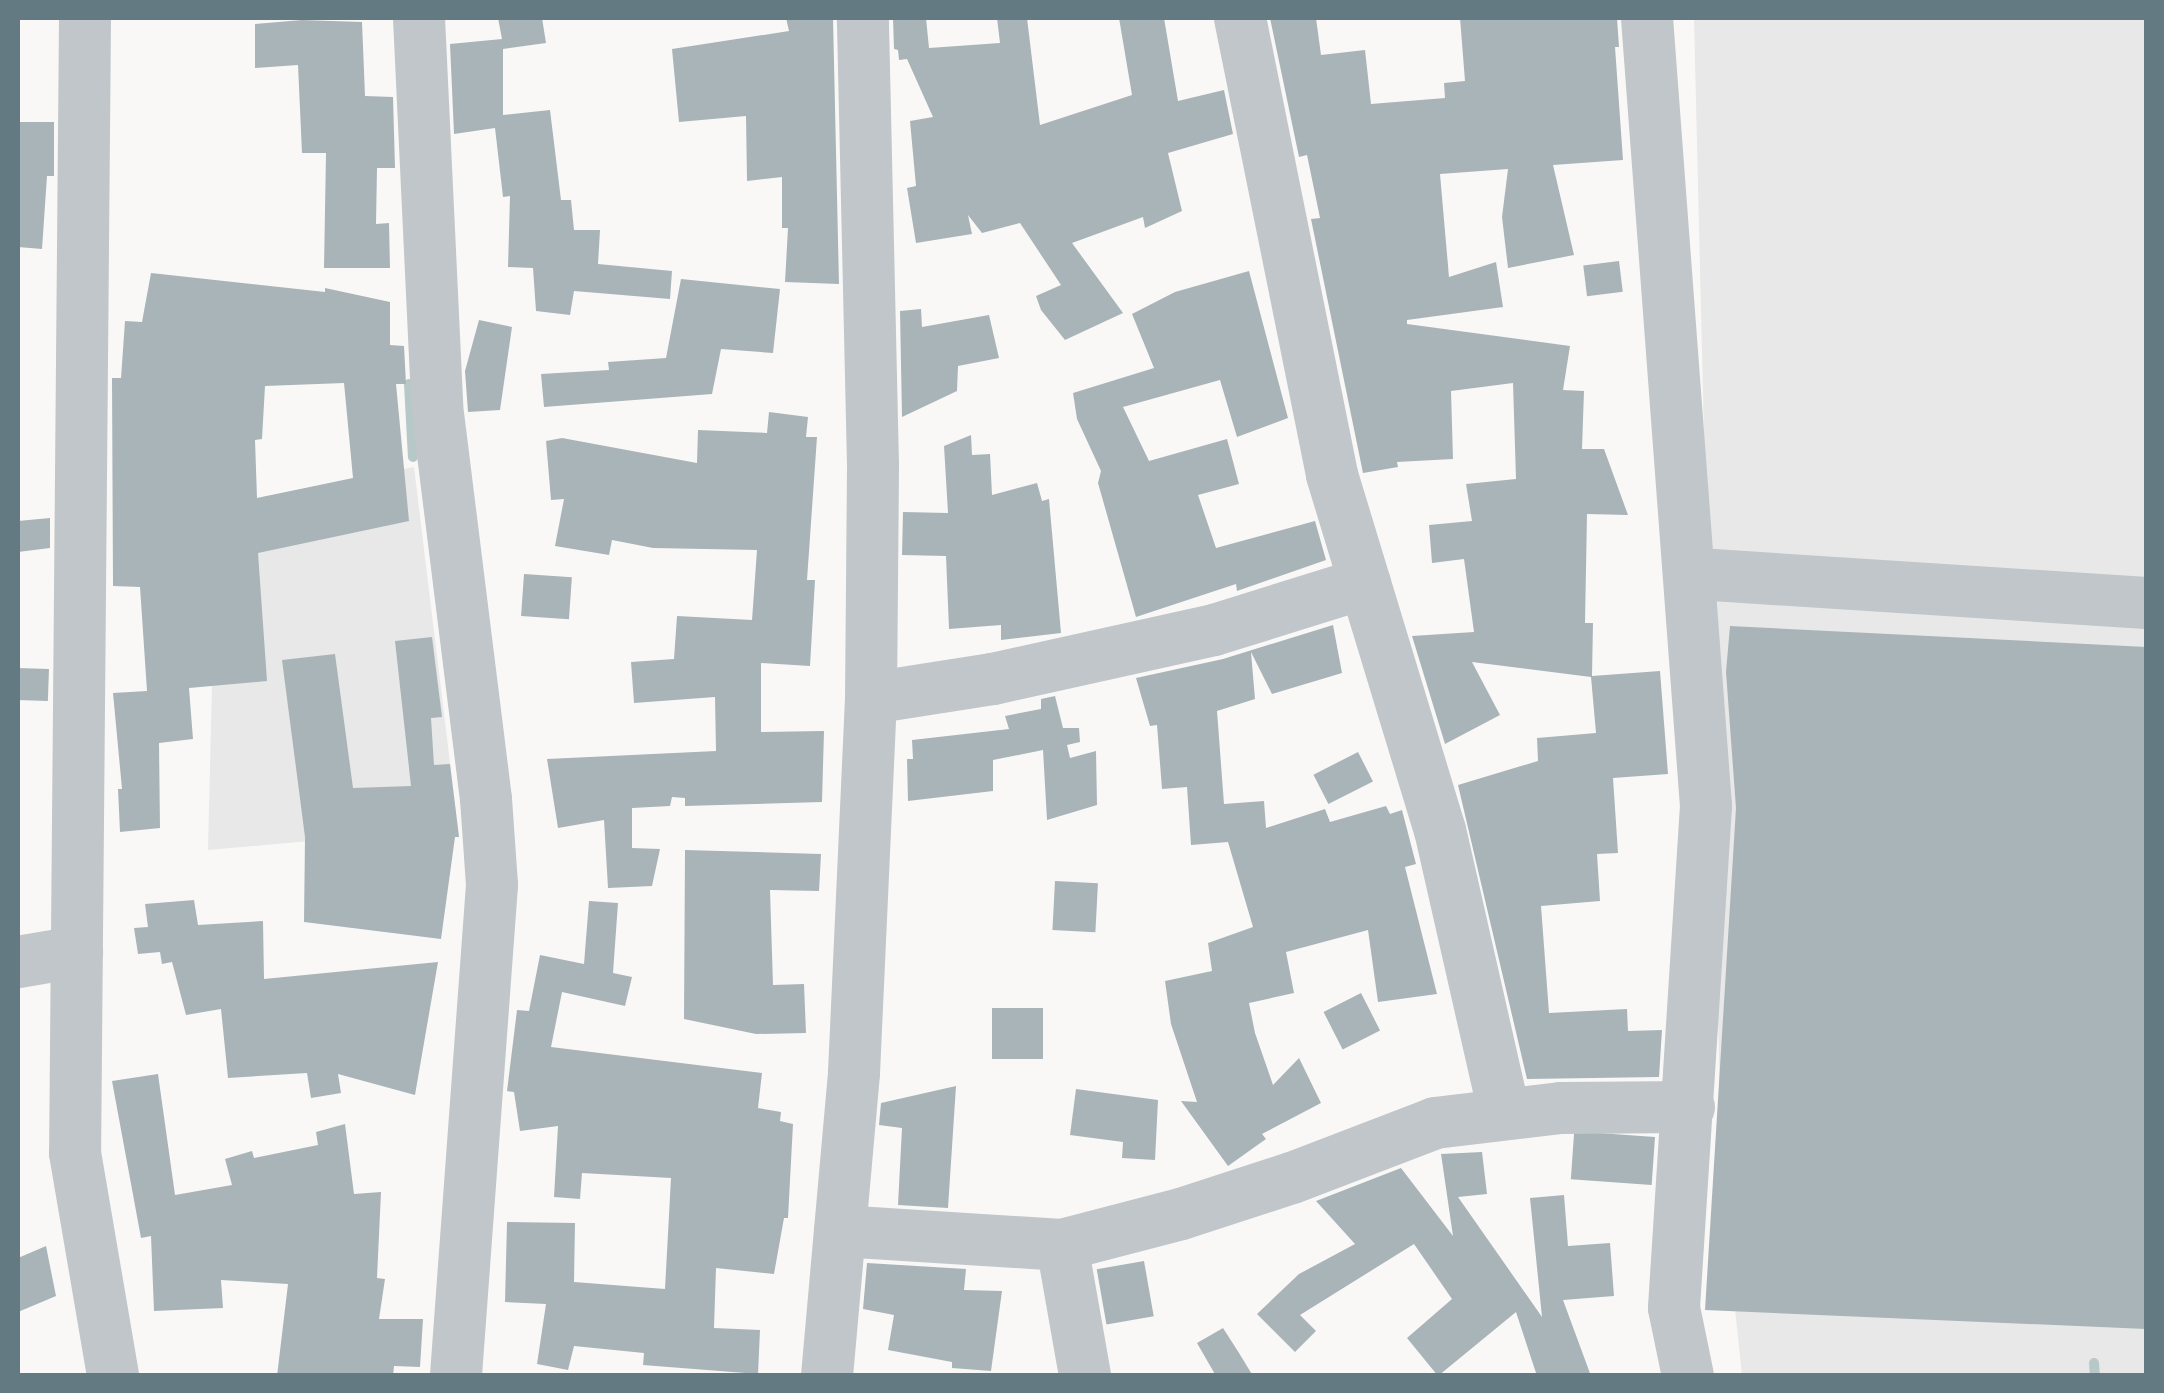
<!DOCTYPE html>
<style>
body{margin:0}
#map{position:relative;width:2164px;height:1393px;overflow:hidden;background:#f9f8f6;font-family:Rubik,sans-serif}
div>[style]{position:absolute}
.built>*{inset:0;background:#e7e8e7}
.stream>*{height:10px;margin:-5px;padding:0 5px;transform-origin:5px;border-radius:5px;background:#b7c8c9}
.building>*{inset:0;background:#a9b4b8;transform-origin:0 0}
.minor>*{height:52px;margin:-26px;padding:0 26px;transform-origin:26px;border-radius:26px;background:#c0c6c9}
span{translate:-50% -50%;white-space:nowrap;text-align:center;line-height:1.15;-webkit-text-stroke:10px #fff;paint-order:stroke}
.frame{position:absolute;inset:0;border:20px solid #637a83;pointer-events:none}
</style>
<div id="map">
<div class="built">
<i style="clip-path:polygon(1694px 18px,2146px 18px,2146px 1375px,1742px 1375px,1722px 1186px)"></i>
<i style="clip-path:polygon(414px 467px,459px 837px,309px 841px,208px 850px,212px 686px,206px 593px,185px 512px)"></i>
</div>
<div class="stream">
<i style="left:409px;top:384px;width:73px;rotate:86.9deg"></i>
<i style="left:2094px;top:1363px;width:13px;rotate:86deg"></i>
</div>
<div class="building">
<i style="clip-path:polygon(498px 18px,542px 18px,546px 43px,503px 49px,503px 44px,503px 115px,550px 110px,561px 200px,571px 200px,574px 230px,600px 230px,598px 264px,672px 271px,670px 299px,574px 291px,570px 315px,536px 311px,533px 268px,508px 267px,510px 196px,503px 197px,495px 128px,454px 134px,450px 44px,502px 39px)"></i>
<i style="clip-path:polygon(786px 18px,833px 18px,839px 284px,785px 282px,788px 228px,782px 228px,782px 177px,747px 181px,746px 116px,679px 122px,672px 49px,789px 31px)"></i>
<i style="clip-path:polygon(893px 18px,926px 18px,929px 48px,1000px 43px,997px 18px,1027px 18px,1040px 125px,1132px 95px,1119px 18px,1164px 18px,1178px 101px,1224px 90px,1233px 134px,1168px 153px,1182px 211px,1145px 228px,1143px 217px,1072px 243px,1123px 313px,1065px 340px,1041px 310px,1036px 296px,1061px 285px,1020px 223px,982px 233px,968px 215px,972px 234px,916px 243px,907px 188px,916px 186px,910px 121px,933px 117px,907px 59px,899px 60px,898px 50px,894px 49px)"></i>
<i style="clip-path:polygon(1270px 18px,1316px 18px,1321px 55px,1365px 50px,1371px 104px,1445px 98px,1444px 83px,1465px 81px,1460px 18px,1617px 18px,1619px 47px,1615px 47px,1623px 160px,1553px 165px,1574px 255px,1508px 268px,1502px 217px,1508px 169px,1440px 174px,1449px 277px,1496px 262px,1503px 307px,1407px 320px,1407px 324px,1570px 346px,1563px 390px,1584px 391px,1582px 449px,1604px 449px,1628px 515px,1587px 514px,1585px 623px,1593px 623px,1592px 676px,1660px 671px,1668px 774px,1613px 778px,1618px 853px,1597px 854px,1600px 901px,1541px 906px,1549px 1013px,1627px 1009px,1628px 1031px,1662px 1030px,1659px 1077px,1527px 1079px,1458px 785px,1538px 761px,1537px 738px,1596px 733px,1591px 677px,1472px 662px,1500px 715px,1445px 744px,1412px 636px,1474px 632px,1464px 559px,1432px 563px,1429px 525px,1472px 521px,1466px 484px,1516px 479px,1513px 383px,1451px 391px,1453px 459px,1397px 462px,1398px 467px,1363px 473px,1311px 219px,1320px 218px,1307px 155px,1299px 157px)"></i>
<i style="clip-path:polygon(302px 20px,362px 22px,365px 96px,393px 97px,395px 168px,377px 168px,376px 224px,389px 223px,390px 268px,324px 268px,326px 153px,302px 153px,298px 65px,255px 68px,255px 24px)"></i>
<i style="clip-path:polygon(18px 122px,54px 122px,54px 176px,47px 176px,42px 249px,18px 247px)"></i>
<i style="left:1619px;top:261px;width:31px;height:36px;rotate:83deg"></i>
<i style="clip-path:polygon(1249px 271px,1288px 418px,1237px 437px,1220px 380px,1123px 407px,1149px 461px,1227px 439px,1239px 484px,1198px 495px,1216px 548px,1315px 521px,1326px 560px,1237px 591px,1236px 584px,1136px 617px,1098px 483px,1101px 471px,1077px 419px,1073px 393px,1154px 368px,1132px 314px,1175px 292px)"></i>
<i style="clip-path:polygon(evenodd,151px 273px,325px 292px,325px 288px,390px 302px,390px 345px,404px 346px,406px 384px,396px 384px,409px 521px,258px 553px,267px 681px,189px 688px,193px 739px,159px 743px,160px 828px,120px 832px,118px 789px,122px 789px,113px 693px,147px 691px,140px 587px,113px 586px,112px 378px,121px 378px,125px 321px,142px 322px,151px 273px,344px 383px,353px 478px,257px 498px,255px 440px,262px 439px,265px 386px,344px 383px)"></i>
<i style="clip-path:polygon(681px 279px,780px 289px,773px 353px,721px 349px,712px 394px,544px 407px,541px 374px,609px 370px,608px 362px,666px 358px)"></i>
<i style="clip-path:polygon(921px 309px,922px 327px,989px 315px,999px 358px,958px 366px,957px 391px,902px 417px,900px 311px)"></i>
<i style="clip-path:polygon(479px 320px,512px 327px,500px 410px,468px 412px,465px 371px)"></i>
<i style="clip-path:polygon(769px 412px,808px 417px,806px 437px,817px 437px,807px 580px,815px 580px,810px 666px,761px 663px,761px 732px,824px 731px,822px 802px,685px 806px,685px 798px,672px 797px,670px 806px,632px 808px,632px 848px,660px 849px,652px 886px,608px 888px,604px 820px,558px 828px,547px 759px,716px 751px,715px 697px,634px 703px,631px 662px,674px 659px,677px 616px,752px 620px,757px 550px,653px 548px,612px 540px,609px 555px,555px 546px,564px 499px,551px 500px,546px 441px,562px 438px,697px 463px,698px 430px,767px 433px)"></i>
<i style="clip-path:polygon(971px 435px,972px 455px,990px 454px,992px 495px,1037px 483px,1042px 501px,1049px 499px,1061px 633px,1001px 640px,1001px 625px,949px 629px,946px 556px,902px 555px,903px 512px,948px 513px,944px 446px)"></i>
<i style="clip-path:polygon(50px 518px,50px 548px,18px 552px,18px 521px)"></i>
<i style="left:524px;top:574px;width:48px;height:42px;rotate:4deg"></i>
<i style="clip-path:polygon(1333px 625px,1342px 673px,1272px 694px,1251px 652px,1255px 699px,1217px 711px,1224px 804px,1264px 801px,1266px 828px,1325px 809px,1330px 822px,1386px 806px,1390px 814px,1402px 810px,1416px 864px,1405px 867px,1437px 994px,1378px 1002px,1368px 930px,1286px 952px,1294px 993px,1249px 1003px,1255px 1033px,1273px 1085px,1299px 1058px,1321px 1103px,1262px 1134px,1266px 1139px,1228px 1166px,1181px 1101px,1197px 1102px,1171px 1024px,1165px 981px,1212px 971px,1208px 943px,1253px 927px,1228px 842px,1191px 845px,1187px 787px,1162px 789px,1157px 725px,1150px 726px,1136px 678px,1223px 659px)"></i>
<i style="clip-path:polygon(1730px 626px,2146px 647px,2146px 1329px,1705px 1310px,1736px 808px,1726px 672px)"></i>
<i style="clip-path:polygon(432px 637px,442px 717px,431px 718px,434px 765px,450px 764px,459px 837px,455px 837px,441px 939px,304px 922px,305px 837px,282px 660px,335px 654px,353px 788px,411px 786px,395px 641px)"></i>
<i style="left:18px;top:668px;width:31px;height:32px;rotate:2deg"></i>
<i style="clip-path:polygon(1055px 696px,1063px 728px,1079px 728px,1080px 742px,1067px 745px,1070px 758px,1096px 751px,1097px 805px,1047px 820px,1043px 750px,993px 760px,993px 791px,908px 801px,907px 759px,913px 759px,912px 740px,1009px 729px,1005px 716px,1041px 709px,1041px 699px)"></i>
<i style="left:1358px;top:752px;width:33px;height:50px;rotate:63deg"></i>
<i style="clip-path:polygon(685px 850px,821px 854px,819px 891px,770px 890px,773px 985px,804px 984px,806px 1033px,756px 1034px,684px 1019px)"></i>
<i style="left:1055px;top:881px;width:43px;height:49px;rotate:3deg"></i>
<i style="clip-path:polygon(194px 900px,198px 925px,263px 921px,264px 979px,438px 962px,415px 1095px,338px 1074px,341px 1093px,311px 1098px,307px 1073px,228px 1078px,221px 1009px,186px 1015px,172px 962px,162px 964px,160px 952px,138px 954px,134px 928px,148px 927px,145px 904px)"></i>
<i style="clip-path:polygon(589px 901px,618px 903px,613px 973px,632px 977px,625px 1006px,562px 992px,551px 1047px,762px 1073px,758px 1108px,781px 1112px,780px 1121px,793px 1124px,788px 1218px,784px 1218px,774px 1274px,716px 1268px,714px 1328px,760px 1330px,758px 1374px,643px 1365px,644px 1353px,574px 1346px,568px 1370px,537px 1364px,546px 1304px,505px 1302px,507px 1222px,575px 1223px,574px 1282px,665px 1289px,671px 1178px,582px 1173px,580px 1199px,554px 1197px,558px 1126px,520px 1131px,514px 1092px,507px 1091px,517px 1010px,529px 1011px,540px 955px,584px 964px)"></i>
<i style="left:1361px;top:993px;width:42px;height:42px;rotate:63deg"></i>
<i style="left:992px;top:1008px;width:51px;height:51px"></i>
<i style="clip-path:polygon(158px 1074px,175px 1195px,232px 1185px,225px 1159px,252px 1151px,254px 1158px,318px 1145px,316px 1132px,345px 1124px,354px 1194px,381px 1192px,377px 1278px,385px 1279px,379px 1319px,423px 1319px,420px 1367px,394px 1366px,393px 1376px,277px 1376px,288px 1284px,221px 1280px,223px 1308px,154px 1311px,151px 1236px,141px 1238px,112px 1081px)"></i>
<i style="clip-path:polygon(956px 1086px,948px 1208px,898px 1205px,902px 1128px,879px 1125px,881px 1103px)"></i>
<i style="clip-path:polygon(1076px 1089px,1158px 1100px,1155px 1160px,1122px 1158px,1123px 1142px,1070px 1135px)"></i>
<i style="left:1655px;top:1137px;width:48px;height:81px;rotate:94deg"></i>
<i style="clip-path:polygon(1482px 1152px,1487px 1194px,1458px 1197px,1542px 1317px,1530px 1198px,1564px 1195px,1568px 1246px,1610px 1243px,1614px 1296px,1563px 1300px,1591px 1376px,1537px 1376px,1516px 1312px,1438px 1376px,1407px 1338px,1452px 1299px,1414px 1244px,1300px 1315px,1316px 1331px,1295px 1352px,1257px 1314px,1299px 1274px,1355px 1244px,1316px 1201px,1401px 1168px,1453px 1236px,1441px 1154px)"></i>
<i style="clip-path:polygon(46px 1246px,56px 1296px,18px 1312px,18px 1258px)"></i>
<i style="left:1144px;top:1261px;width:56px;height:48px;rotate:80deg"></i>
<i style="clip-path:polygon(867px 1263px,966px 1269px,964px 1290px,1002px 1291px,991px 1371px,952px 1368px,952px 1362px,888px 1350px,894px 1315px,863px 1309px)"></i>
<i style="clip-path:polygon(1223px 1328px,1239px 1353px,1253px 1376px,1216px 1376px,1197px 1343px)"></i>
</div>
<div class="minor">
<i style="left:85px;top:18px;width:1135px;rotate:90.5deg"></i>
<i style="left:75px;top:1153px;width:226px;rotate:80.3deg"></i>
<i style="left:419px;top:18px;width:388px;rotate:87.3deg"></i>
<i style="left:437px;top:406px;width:396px;rotate:82.9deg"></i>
<i style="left:486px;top:799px;width:86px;rotate:86deg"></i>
<i style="left:492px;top:885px;width:492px;rotate:94.2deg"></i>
<i style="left:1240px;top:18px;width:466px;rotate:78.6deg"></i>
<i style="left:1332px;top:475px;width:371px;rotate:73.1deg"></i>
<i style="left:1440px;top:830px;width:289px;rotate:77.2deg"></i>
<i style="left:1647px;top:18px;width:790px;rotate:85.72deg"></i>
<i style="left:1706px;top:806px;width:503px;rotate:93.65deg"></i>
<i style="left:1674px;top:1308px;width:69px;rotate:78.4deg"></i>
<i style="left:1713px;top:575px;width:434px;rotate:3.7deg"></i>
<i style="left:871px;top:698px;width:123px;rotate:-8.9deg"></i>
<i style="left:993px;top:679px;width:226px;rotate:-12.5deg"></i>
<i style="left:1214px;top:630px;width:158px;rotate:-17.3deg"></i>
<i style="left:18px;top:962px;width:60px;rotate:-9.6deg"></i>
<i style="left:840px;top:1231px;width:222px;rotate:3.6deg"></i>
<i style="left:1062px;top:1245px;width:123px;rotate:-14.6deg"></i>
<i style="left:1181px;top:1214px;width:117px;rotate:-18deg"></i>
<i style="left:1292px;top:1178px;width:153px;rotate:-21deg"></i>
<i style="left:1435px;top:1123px;width:127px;rotate:-6.8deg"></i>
<i style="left:1561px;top:1108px;width:128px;rotate:-0.4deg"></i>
<i style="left:1062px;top:1245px;width:133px;rotate:80deg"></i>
<i style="left:827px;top:1376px;width:304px;rotate:-84.9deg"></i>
<i style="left:854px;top:1073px;width:375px;rotate:-87.4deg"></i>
<i style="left:871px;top:698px;width:233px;rotate:-89.5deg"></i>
<i style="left:873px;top:465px;width:447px;rotate:-91.3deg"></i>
</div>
<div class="frame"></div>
</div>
